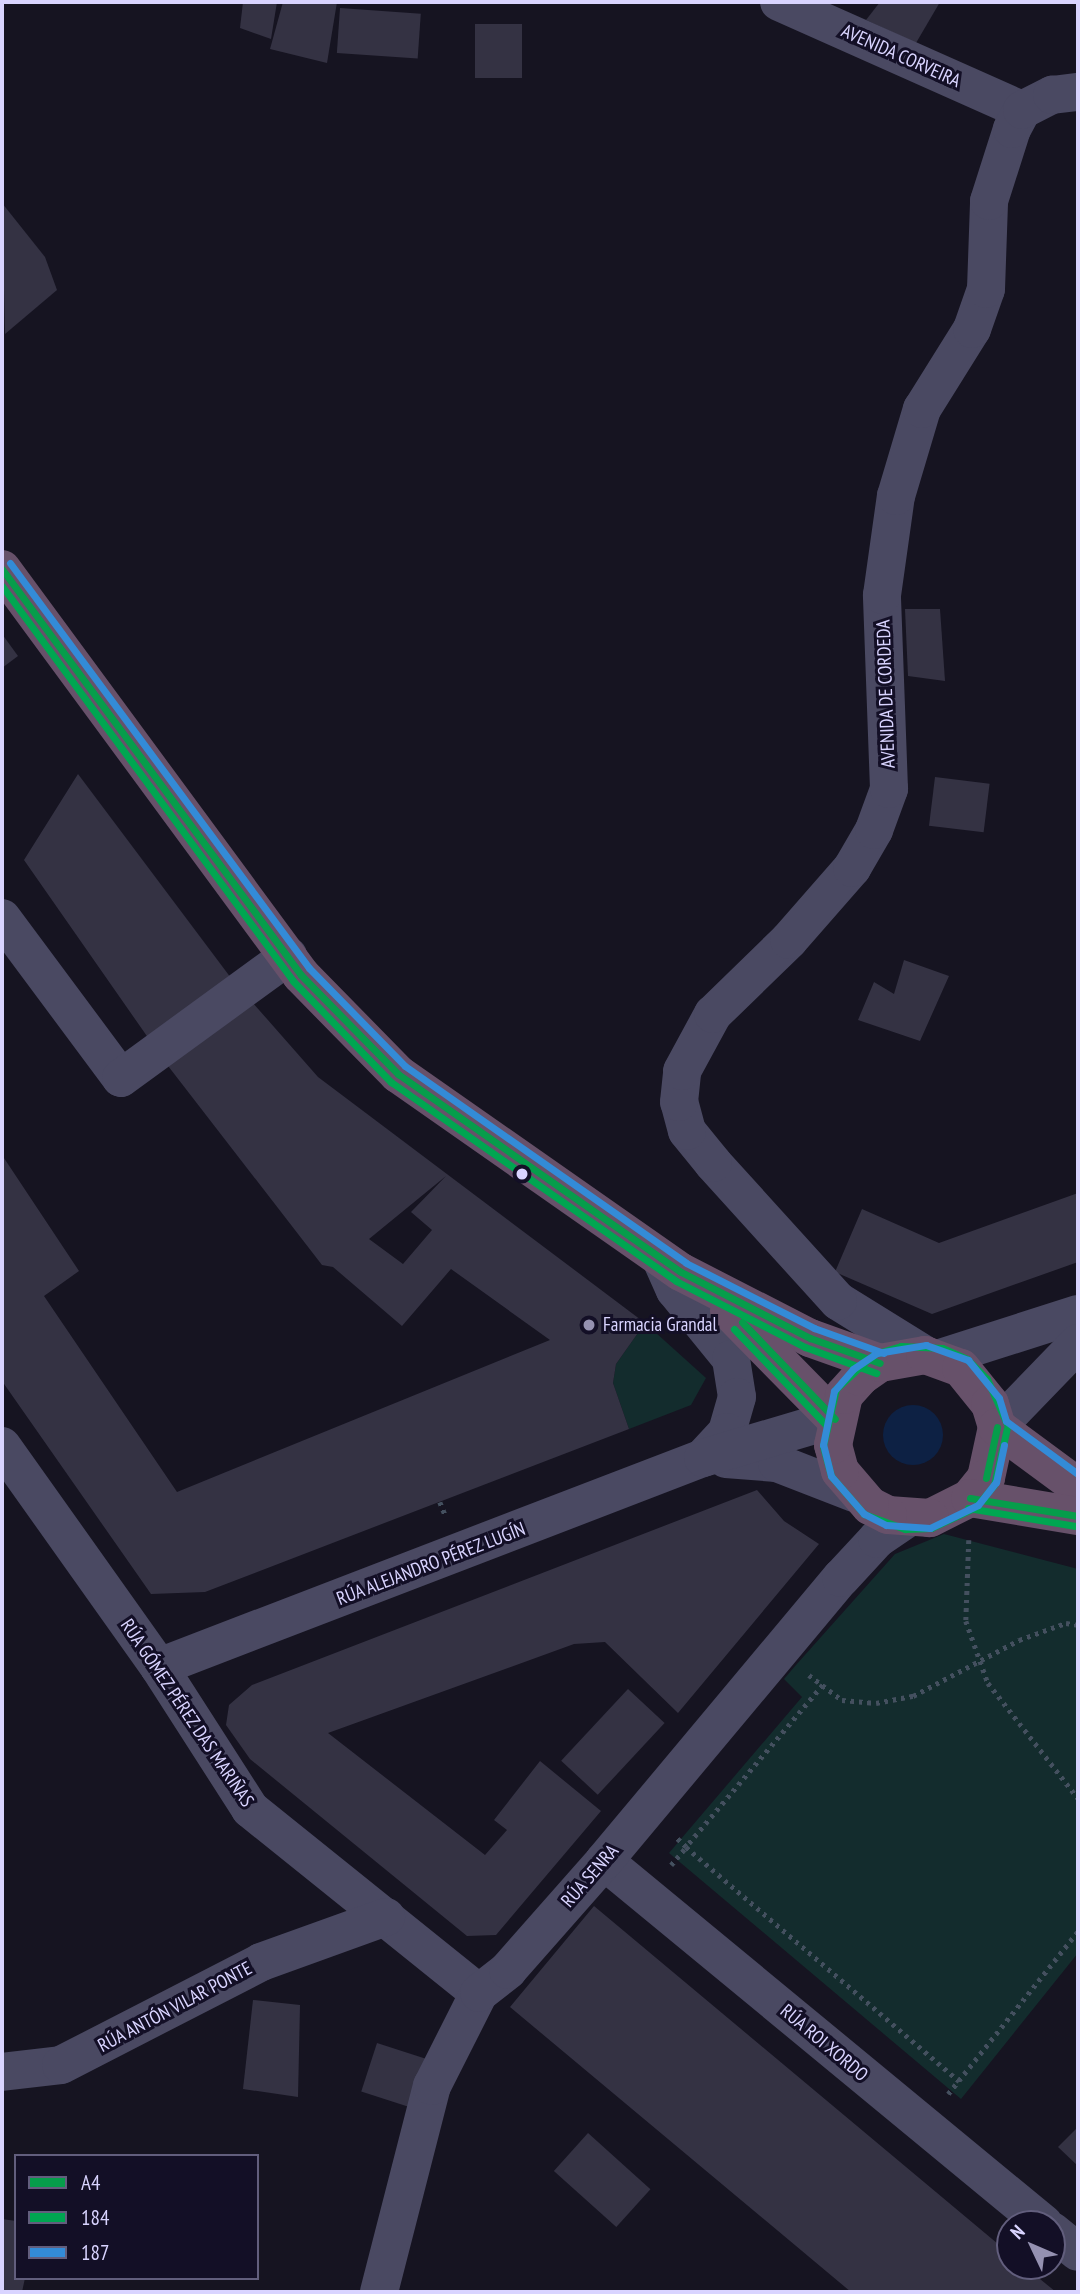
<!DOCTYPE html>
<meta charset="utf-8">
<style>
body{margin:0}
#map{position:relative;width:1080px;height:2294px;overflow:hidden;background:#161421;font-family:"PT Sans Narrow",sans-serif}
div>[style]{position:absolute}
.green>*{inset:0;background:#132c2d}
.water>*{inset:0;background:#0d2144}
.round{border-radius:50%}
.building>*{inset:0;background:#343243;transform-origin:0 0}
.path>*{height:4.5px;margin-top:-2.25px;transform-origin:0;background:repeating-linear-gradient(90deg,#44505f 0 3.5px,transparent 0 8.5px)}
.minor>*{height:38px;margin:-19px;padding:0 19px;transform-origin:19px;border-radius:19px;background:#4a4962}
.highway>*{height:38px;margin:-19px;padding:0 19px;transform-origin:19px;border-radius:19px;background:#67516a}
.bus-1>*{height:7px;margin:-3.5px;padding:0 3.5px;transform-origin:3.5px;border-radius:3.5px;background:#069d4b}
.bus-2>*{height:7px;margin:-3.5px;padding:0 3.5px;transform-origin:3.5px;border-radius:3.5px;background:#00a651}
.bus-3>*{height:7px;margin:-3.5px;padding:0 3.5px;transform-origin:3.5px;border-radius:3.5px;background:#338bd7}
.dots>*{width:19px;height:19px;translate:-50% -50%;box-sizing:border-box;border:4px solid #130f26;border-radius:50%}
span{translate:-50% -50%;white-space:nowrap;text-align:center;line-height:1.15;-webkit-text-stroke:6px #130f26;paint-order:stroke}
.street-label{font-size:19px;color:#d9d4ff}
.poi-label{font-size:19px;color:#d9d4ff}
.left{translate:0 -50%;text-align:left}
.frame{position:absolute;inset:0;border:4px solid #d9d4ff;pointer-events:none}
.legend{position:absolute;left:14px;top:2154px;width:245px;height:126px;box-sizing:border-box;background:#130f26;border:2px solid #625e7d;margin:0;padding:9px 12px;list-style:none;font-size:21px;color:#d9d4ff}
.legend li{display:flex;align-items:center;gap:14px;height:35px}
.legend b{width:35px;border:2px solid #625e7d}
.north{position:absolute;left:996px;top:2210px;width:70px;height:70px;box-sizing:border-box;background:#130f26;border:2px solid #625e7d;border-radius:50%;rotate:314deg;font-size:19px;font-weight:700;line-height:28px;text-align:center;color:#d9d4ff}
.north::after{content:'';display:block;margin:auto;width:24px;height:32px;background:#9591b1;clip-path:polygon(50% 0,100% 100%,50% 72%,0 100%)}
</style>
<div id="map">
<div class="green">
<i style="clip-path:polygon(645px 1323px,706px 1378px,691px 1405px,629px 1429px,613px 1383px,616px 1364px)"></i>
<i style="clip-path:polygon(944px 1534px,1078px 1569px,1078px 1953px,961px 2099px,669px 1853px,802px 1697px,784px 1679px,796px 1665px,895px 1554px)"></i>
</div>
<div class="water">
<i class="round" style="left:883px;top:1405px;width:60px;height:60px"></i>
</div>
<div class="building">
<i style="clip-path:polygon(243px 2px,277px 2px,271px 39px,240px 28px)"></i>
<i style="clip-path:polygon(283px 2px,337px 2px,327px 63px,270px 49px)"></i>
<i style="clip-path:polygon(880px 2px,940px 2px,916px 43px,866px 20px)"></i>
<i style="left:340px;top:8px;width:81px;height:45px;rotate:4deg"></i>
<i style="left:475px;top:24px;width:47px;height:54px"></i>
<i style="clip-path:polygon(2px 203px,45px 257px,57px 290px,5px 334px)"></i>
<i style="clip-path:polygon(905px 609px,940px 609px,945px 681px,908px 676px)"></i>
<i style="clip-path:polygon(2px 634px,18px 656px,2px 668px)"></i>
<i style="clip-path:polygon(evenodd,78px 774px,231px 978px,318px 1077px,645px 1323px,616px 1364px,613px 1383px,629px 1429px,205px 1592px,151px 1594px,2px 1381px,2px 1155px,79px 1271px,44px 1296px,177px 1492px,550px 1340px,451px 1269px,402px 1326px,333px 1267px,322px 1265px,165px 1062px,24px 860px,78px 774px,446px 1176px,411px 1212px,432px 1230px,403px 1264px,369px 1239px,446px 1176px)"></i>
<i style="left:935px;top:777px;width:55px;height:49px;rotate:7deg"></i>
<i style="clip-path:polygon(904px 960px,949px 976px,920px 1041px,858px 1020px,874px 982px,894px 994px)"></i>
<i style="clip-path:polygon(1078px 1193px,1078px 1262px,932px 1314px,835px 1272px,862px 1209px,939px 1243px)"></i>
<i style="clip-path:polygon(757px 1490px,784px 1521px,819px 1544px,678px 1713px,605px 1642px,574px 1644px,328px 1733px,485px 1855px,507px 1830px,494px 1820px,540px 1761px,601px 1811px,496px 1935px,467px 1936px,250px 1759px,226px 1725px,229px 1705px,252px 1685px)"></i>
<i style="left:628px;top:1689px;width:50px;height:98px;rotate:43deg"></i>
<i style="clip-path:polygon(594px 1906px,1010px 2254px,1010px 2266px,1024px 2266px,1056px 2292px,851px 2292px,510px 2007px)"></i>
<i style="clip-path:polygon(253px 2000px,300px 2005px,298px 2097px,243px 2089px)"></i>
<i style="left:377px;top:2043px;width:57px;height:51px;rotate:18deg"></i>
<i style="clip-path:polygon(1078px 2127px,1078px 2166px,1058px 2147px)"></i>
<i style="left:588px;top:2133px;width:84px;height:51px;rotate:42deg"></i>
<i style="clip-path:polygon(2px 2219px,16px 2221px,16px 2278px,25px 2278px,22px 2292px,2px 2292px)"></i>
</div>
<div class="path">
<i style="left:440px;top:1502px;width:16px;rotate:68deg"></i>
<i style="left:969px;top:1540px;width:81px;rotate:92.1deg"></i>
<i style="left:966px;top:1621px;width:66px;rotate:70.5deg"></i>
<i style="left:988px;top:1683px;width:146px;rotate:52deg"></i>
<i style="left:809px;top:1675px;width:41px;rotate:37.1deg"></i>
<i style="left:842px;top:1700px;width:34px;rotate:5deg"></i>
<i style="left:876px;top:1703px;width:38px;rotate:-11deg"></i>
<i style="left:913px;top:1696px;width:120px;rotate:-27.8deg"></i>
<i style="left:1019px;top:1640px;width:50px;rotate:-19.9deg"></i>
<i style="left:1066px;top:1623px;width:12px;rotate:9deg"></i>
<i style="left:823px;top:1685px;width:212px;rotate:130.2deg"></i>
<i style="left:686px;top:1847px;width:360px;rotate:40.6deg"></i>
<i style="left:671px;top:1865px;width:23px;rotate:-50deg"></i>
<i style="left:686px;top:1847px;width:16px;rotate:-137deg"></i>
<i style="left:948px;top:2094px;width:208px;rotate:-51.4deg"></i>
</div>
<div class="minor">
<i style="left:779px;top:2px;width:266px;rotate:24deg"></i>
<i style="left:2px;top:918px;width:199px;rotate:53.4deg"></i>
<i style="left:121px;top:1078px;width:207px;rotate:-36.1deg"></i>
<i style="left:661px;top:1259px;width:34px;rotate:66deg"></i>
<i style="left:675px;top:1290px;width:89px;rotate:50.9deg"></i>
<i style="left:731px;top:1359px;width:38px;rotate:81deg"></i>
<i style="left:737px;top:1397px;width:36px;rotate:106deg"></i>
<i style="left:727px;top:1432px;width:35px;rotate:133deg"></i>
<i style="left:925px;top:1355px;width:102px;rotate:-148.2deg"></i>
<i style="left:838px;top:1301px;width:186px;rotate:-132.2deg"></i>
<i style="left:713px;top:1163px;width:41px;rotate:-129.1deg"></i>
<i style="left:687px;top:1131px;width:30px;rotate:-105deg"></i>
<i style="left:679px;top:1102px;width:31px;rotate:-84deg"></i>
<i style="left:682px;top:1071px;width:65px;rotate:-61.5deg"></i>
<i style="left:713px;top:1014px;width:106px;rotate:-44.2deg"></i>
<i style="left:789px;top:940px;width:96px;rotate:-48.8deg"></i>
<i style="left:852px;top:868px;width:44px;rotate:-59.9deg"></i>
<i style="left:874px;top:830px;width:44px;rotate:-69.9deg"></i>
<i style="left:889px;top:789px;width:194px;rotate:-92.1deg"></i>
<i style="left:882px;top:595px;width:100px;rotate:-82deg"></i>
<i style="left:896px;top:496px;width:91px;rotate:-73.4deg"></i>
<i style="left:922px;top:409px;width:94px;rotate:-58deg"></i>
<i style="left:972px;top:329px;width:42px;rotate:-70.7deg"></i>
<i style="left:986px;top:289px;width:88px;rotate:-88deg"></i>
<i style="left:989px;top:201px;width:76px;rotate:-72.3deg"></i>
<i style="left:1012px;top:129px;width:21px;rotate:-62deg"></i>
<i style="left:1022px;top:110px;width:34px;rotate:-27deg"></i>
<i style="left:1052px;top:95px;width:26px;rotate:-7deg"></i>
<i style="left:940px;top:1358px;width:145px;rotate:-17.7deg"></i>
<i style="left:997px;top:1427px;width:117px;rotate:-46deg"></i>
<i style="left:2px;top:1446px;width:271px;rotate:54.6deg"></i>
<i style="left:159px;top:1667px;width:169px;rotate:57.3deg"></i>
<i style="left:250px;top:1809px;width:294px;rotate:38.8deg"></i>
<i style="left:726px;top:1459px;width:51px;rotate:4.5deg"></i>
<i style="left:777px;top:1463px;width:83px;rotate:21.3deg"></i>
<i style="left:159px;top:1667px;width:583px;rotate:-21.02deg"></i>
<i style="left:703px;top:1458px;width:138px;rotate:-16.5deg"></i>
<i style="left:604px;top:1861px;width:570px;rotate:39.52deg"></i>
<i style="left:2px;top:2072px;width:59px;rotate:-6.8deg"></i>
<i style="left:61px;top:2065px;width:225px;rotate:-27.2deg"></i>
<i style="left:261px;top:1962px;width:133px;rotate:-19.8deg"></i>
<i style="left:1052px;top:2231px;width:33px;rotate:39deg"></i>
<i style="left:379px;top:2292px;width:213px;rotate:-75.6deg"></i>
<i style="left:432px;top:2086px;width:104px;rotate:-63.2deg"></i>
<i style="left:479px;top:1993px;width:37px;rotate:-38deg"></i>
<i style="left:508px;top:1970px;width:145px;rotate:-48.6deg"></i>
<i style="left:604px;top:1861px;width:369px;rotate:-50.1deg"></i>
<i style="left:841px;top:1578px;width:53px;rotate:-47.3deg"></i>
<i style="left:877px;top:1539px;width:36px;rotate:-34deg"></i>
</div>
<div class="highway">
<i style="left:2px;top:569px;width:504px;rotate:53.63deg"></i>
<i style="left:301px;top:975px;width:139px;rotate:45.6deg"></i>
<i style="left:398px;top:1074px;width:345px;rotate:35deg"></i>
<i style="left:681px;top:1272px;width:145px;rotate:27.1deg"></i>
<i style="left:810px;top:1338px;width:74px;rotate:19.7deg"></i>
<i style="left:729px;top:1311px;width:151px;rotate:45.5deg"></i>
<i style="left:997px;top:1427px;width:52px;rotate:102.2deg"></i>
<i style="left:986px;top:1478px;width:26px;rotate:129deg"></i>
<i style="left:970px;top:1498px;width:45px;rotate:153.4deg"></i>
<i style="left:930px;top:1518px;width:42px;rotate:-175.9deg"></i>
<i style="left:888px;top:1515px;width:20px;rotate:-153deg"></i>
<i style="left:870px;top:1506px;width:46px;rotate:-130.6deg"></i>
<i style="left:840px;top:1471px;width:27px;rotate:-105deg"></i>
<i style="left:833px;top:1445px;width:51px;rotate:-77.6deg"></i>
<i style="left:844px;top:1395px;width:24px;rotate:-48deg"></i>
<i style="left:860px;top:1377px;width:24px;rotate:-35deg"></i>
<i style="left:880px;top:1363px;width:46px;rotate:-10.1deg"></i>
<i style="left:925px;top:1355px;width:38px;rotate:20deg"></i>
<i style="left:961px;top:1368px;width:46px;rotate:51.1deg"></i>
<i style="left:990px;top:1404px;width:24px;rotate:73deg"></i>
<i style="left:997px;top:1427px;width:101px;rotate:36.5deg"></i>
<i style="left:970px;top:1498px;width:109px;rotate:9.5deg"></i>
</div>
<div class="bus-1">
<i style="left:2px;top:569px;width:504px;rotate:53.63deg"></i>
<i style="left:301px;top:975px;width:139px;rotate:45.6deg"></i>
<i style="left:398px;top:1074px;width:345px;rotate:35deg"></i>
<i style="left:681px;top:1272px;width:145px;rotate:27.1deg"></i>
<i style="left:810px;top:1338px;width:74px;rotate:19.7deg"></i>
<i style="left:742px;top:1322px;width:134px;rotate:46.2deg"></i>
<i style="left:986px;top:1478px;width:52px;rotate:-77.8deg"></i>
<i style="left:970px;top:1498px;width:109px;rotate:9.5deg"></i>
</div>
<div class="bus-2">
<i style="left:2px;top:586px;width:491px;rotate:53.6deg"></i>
<i style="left:293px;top:981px;width:141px;rotate:45.9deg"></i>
<i style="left:391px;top:1082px;width:348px;rotate:34.9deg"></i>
<i style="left:676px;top:1281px;width:145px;rotate:27.1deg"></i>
<i style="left:805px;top:1347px;width:76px;rotate:20.1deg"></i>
<i style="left:734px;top:1329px;width:134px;rotate:46.2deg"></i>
<i style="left:1007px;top:1424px;width:49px;rotate:-114deg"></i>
<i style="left:987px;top:1379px;width:28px;rotate:-135deg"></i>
<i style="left:967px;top:1359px;width:27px;rotate:-156deg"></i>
<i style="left:942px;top:1348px;width:41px;rotate:-177.2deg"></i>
<i style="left:901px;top:1346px;width:28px;rotate:163deg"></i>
<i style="left:874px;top:1354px;width:52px;rotate:137.4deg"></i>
<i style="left:836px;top:1389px;width:58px;rotate:102.8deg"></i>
<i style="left:823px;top:1446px;width:31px;rotate:75deg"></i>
<i style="left:831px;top:1476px;width:50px;rotate:49deg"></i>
<i style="left:864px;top:1514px;width:44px;rotate:20.1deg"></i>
<i style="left:905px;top:1529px;width:26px;rotate:-2deg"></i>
<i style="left:931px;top:1528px;width:50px;rotate:-25deg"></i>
<i style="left:976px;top:1507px;width:28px;rotate:-51deg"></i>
<i style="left:994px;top:1485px;width:58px;rotate:-77.2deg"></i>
<i style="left:968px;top:1508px;width:109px;rotate:9.5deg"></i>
</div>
<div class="bus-3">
<i style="left:10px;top:563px;width:503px;rotate:53.56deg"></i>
<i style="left:309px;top:968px;width:137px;rotate:45.6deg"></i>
<i style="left:405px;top:1066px;width:343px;rotate:35deg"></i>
<i style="left:686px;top:1263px;width:144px;rotate:26.9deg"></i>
<i style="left:814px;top:1328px;width:74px;rotate:19.7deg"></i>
<i style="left:1004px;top:1445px;width:38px;rotate:102deg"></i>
<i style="left:996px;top:1482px;width:29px;rotate:128deg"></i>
<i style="left:978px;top:1505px;width:53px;rotate:154.4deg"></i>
<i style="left:930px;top:1528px;width:44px;rotate:-176.1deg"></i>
<i style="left:886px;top:1525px;width:25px;rotate:-153deg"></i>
<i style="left:864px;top:1514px;width:50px;rotate:-131deg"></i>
<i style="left:831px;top:1476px;width:32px;rotate:-104deg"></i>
<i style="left:823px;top:1445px;width:55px;rotate:-78.5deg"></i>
<i style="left:834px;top:1391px;width:29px;rotate:-49deg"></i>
<i style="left:853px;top:1369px;width:29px;rotate:-34deg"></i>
<i style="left:877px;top:1353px;width:50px;rotate:-9.3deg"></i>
<i style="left:926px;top:1345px;width:45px;rotate:19.7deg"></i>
<i style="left:968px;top:1360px;width:49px;rotate:50.8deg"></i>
<i style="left:999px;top:1398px;width:24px;rotate:73deg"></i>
<i style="left:1006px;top:1421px;width:89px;rotate:36.4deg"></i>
</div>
<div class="dots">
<i style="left:522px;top:1174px;background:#d9d4ff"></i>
<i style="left:589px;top:1325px;background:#9591b1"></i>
</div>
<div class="street-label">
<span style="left:901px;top:56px;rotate:24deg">AVENIDA CORVEIRA</span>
<span style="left:886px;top:694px;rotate:-92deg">AVENIDA DE CORDEDA</span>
<span style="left:431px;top:1564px;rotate:-21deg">RÚA ALEJANDRO PÉREZ LUGÍN</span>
<span style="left:187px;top:1713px;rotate:56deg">RÚA GÓMEZ PÉREZ DAS MARIÑAS</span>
<span style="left:590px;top:1876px;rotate:-49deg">RÚA SENRA</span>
<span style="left:175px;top:2007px;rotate:-28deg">RÚA ANTÓN VILAR PONTE</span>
<span style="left:824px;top:2043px;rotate:40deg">RÚA ROI XORDO</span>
</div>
<div class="poi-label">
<span class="left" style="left:603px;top:1325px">Farmacia Grandal</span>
</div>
<div class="frame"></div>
<ul class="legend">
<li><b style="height:9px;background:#069d4b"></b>A4</li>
<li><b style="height:9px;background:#00a651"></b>184</li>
<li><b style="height:9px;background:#338bd7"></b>187</li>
</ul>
<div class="north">N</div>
</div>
